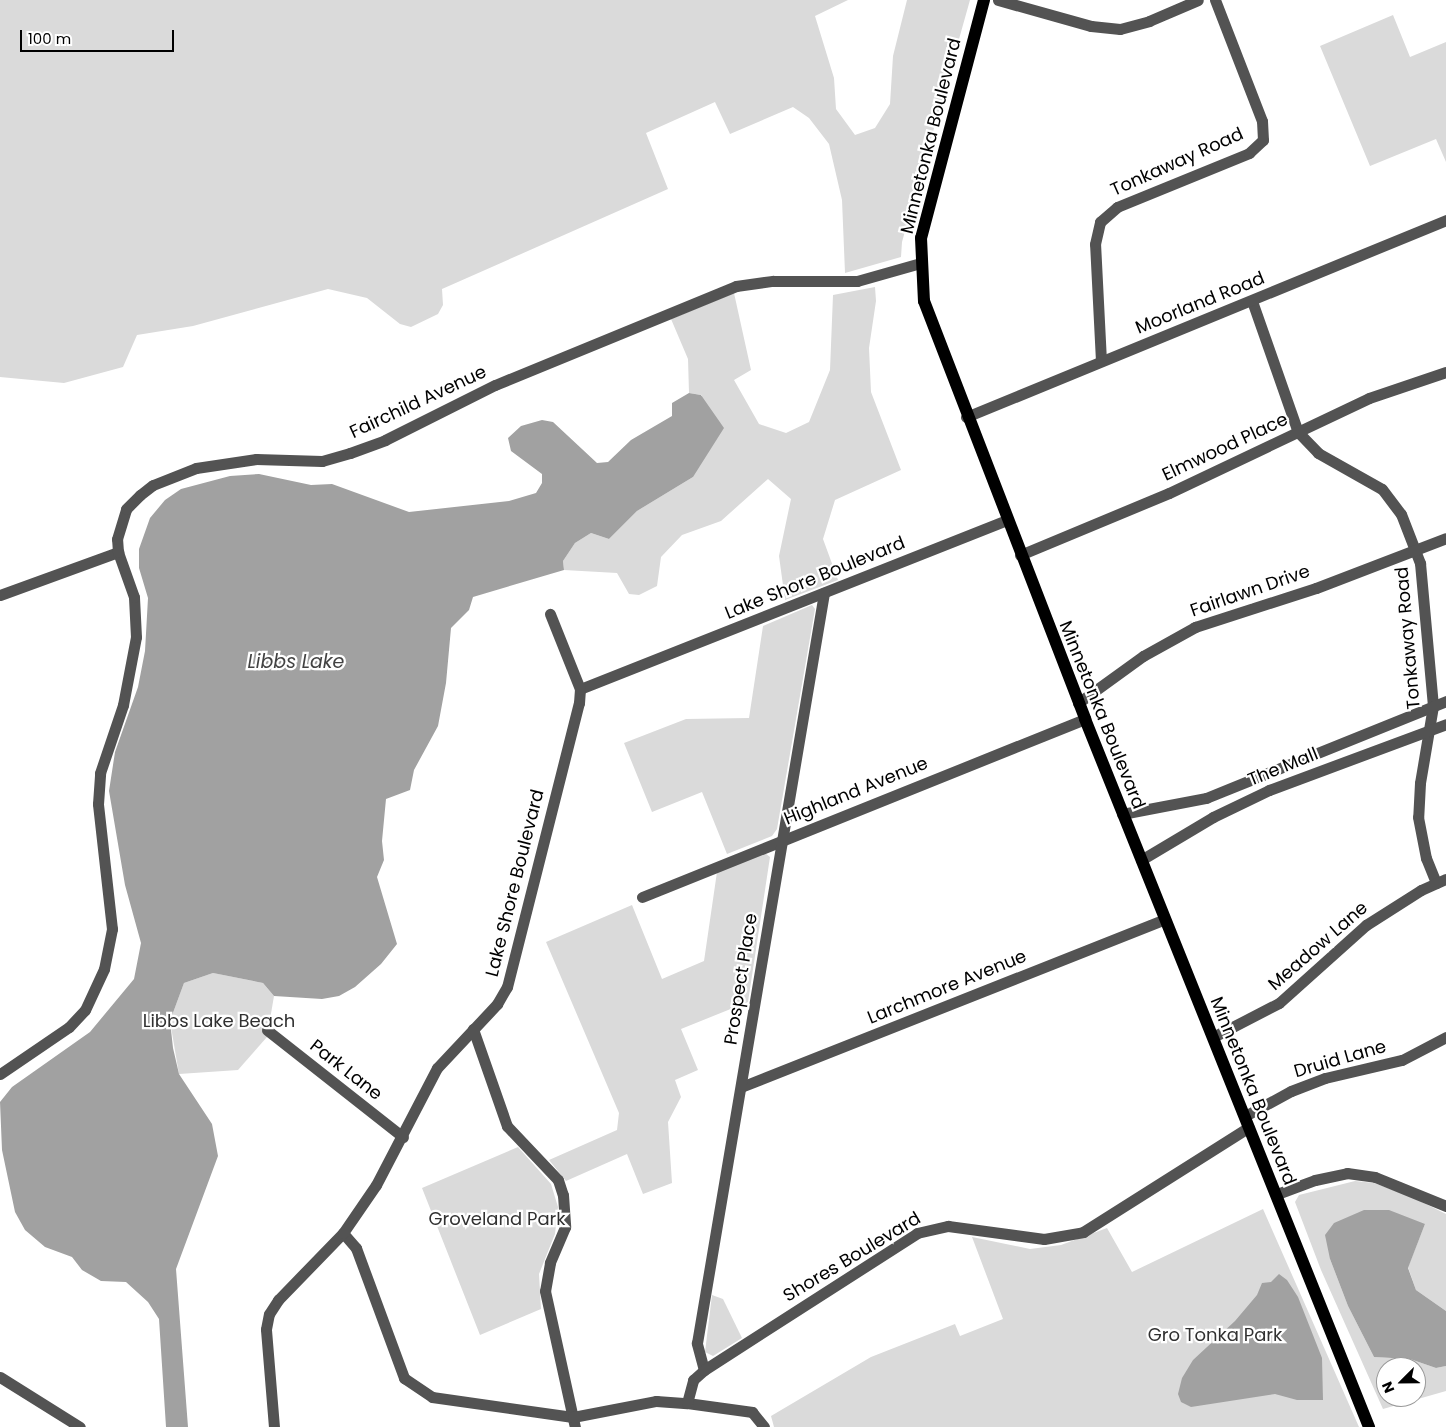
<!DOCTYPE html>
<style>
body{margin:0}
#map{position:relative;width:1446px;height:1427px;overflow:hidden;background:#fff;font-family:Poppins,sans-serif}
div>[style]{position:absolute}
.green>*{inset:0;background:#dadada}
.water>*{inset:0;background:#a1a1a1}
.minor>*{height:11px;margin:-5.5px;padding:0 5.5px;transform-origin:5.5px;border-radius:5.5px;background:#535353}
.major>*{height:12px;margin:-6px;padding:0 6px;transform-origin:6px;border-radius:6px;background:#000}
span{translate:-50% -50%;white-space:nowrap;text-align:center;line-height:1.15;-webkit-text-stroke:4.5px #fff;paint-order:stroke}
.street-label{font-size:18px;color:#000}
.park-label{font-size:18px;color:#313131}
.water-label{font-size:19px;color:#424242;font-style:italic}
.north{position:absolute;left:1376px;top:1357px;width:50px;height:50px;box-sizing:border-box;background:#fff;border:1px solid #999;border-radius:50%;rotate:247deg;font-size:14px;font-weight:700;line-height:20px;text-align:center;color:#000}
.north::after{content:'';display:block;margin:auto;width:18px;height:22px;background:#000;clip-path:polygon(50% 0,100% 100%,50% 72%,0 100%)}
.scale{position:absolute;left:20px;top:30px;width:154px;height:22px;box-sizing:border-box;border:2px solid #000;border-top:0;padding-left:6px;font-size:15px;line-height:18px;white-space:nowrap;color:#000;-webkit-text-stroke:4px #fff;paint-order:stroke}
</style>
<div id="map">
<div class="green">
<i style="clip-path:polygon(0 0,848px 0,815px 16px,834px 78px,836px 109px,855px 135px,875px 128px,890px 104px,893px 56px,907px 0,970px 0,902px 242px,901px 257px,845px 273px,842px 200px,829px 144px,809px 118px,793px 107px,730px 134px,715px 102px,646px 133px,668px 189px,442px 289px,443px 305px,438px 314px,411px 327px,400px 324px,367px 298px,328px 289px,193px 326px,137px 335px,123px 367px,64px 383px,0 377px)"></i>
<i style="clip-path:polygon(1393px 15px,1410px 57px,1446px 42px,1446px 162px,1436px 139px,1370px 166px,1320px 46px)"></i>
<i style="clip-path:polygon(875px 287px,876px 301px,869px 348px,871px 392px,901px 470px,835px 500px,823px 539px,838px 580px,785px 600px,779px 556px,791px 499px,768px 479px,721px 521px,682px 535px,661px 557px,657px 586px,639px 595px,629px 594px,617px 573px,564px 570px,563px 561px,575px 543px,591px 533px,609px 539px,637px 511px,693px 477px,702px 395px,689px 393px,688px 359px,671px 319px,734px 293px,751px 370px,734px 380px,759px 424px,786px 433px,809px 422px,830px 370px,833px 295px)"></i>
<i style="clip-path:polygon(812px 605px,815px 609px,777px 829px,772px 836px,727px 854px,702px 792px,652px 812px,624px 743px,686px 719px,749px 718px,763px 626px)"></i>
<i style="clip-path:polygon(765px 853px,770px 857px,748px 1002px,681px 1029px,698px 1070px,675px 1080px,681px 1097px,668px 1122px,672px 1183px,643px 1194px,627px 1154px,566px 1181px,549px 1160px,617px 1130px,619px 1113px,546px 942px,632px 905px,662px 979px,704px 961px,717px 872px)"></i>
<i style="clip-path:polygon(213px 973px,263px 983px,274px 996px,267px 1037px,238px 1070px,179px 1074px,170px 1021px,184px 983px)"></i>
<i style="clip-path:polygon(518px 1147px,551px 1184px,558px 1207px,555px 1234px,539px 1274px,541px 1309px,480px 1335px,422px 1188px)"></i>
<i style="clip-path:polygon(evenodd,1355px 1181px,1374px 1183px,1412px 1197px,1446px 1214px,1446px 1311px,1416px 1290px,1408px 1267px,1425px 1224px,1330px 1259px,1348px 1306px,1374px 1357px,1410px 1359px,1436px 1368px,1446px 1366px,1446px 1391px,1383px 1409px,1321px 1270px,1295px 1202px,1299px 1195px,1355px 1181px,1386px 1367px,1416px 1367px,1416px 1397px,1386px 1397px,1386px 1367px)"></i>
<i style="clip-path:polygon(1263px 1209px,1359px 1427px,774px 1427px,771px 1416px,871px 1357px,955px 1324px,960px 1336px,1003px 1319px,972px 1237px,1030px 1249px,1061px 1245px,1107px 1228px,1132px 1272px)"></i>
<i style="clip-path:polygon(712px 1295px,723px 1299px,742px 1338px,713px 1356px,705px 1352px)"></i>
</div>
<div class="water">
<i style="clip-path:polygon(689px 393px,701px 395px,724px 428px,693px 477px,637px 511px,609px 539px,591px 533px,575px 543px,563px 561px,564px 570px,473px 597px,469px 610px,451px 628px,446px 683px,438px 726px,414px 770px,410px 790px,386px 799px,382px 841px,384px 860px,377px 877px,397px 944px,381px 964px,355px 987px,339px 996px,322px 999px,274px 996px,263px 983px,213px 973px,184px 983px,170px 1021px,173px 1048px,179px 1074px,212px 1124px,218px 1156px,176px 1269px,188px 1427px,166px 1427px,159px 1319px,148px 1302px,126px 1282px,101px 1281px,82px 1270px,72px 1257px,45px 1247px,25px 1230px,15px 1212px,2px 1150px,0 1102px,12px 1087px,90px 1032px,134px 979px,141px 943px,125px 885px,109px 791px,115px 752px,138px 687px,145px 651px,148px 598px,139px 568px,139px 549px,150px 518px,165px 500px,181px 489px,230px 476px,259px 474px,311px 485px,332px 484px,409px 512px,509px 501px,536px 493px,542px 483px,542px 474px,511px 451px,508px 438px,521px 426px,542px 420px,553px 422px,597px 463px,608px 462px,631px 440px,672px 416px,672px 403px)"></i>
<i style="clip-path:polygon(1364px 1210px,1389px 1210px,1425px 1224px,1408px 1268px,1416px 1290px,1446px 1311px,1446px 1366px,1436px 1368px,1410px 1359px,1374px 1357px,1348px 1306px,1330px 1259px,1325px 1235px,1334px 1223px)"></i>
<i style="clip-path:polygon(1279px 1274px,1287px 1280px,1298px 1297px,1322px 1358px,1323px 1400px,1297px 1400px,1275px 1394px,1191px 1407px,1181px 1402px,1178px 1394px,1182px 1378px,1193px 1360px,1235px 1321px,1257px 1295px,1262px 1283px,1271px 1282px)"></i>
</div>
<div class="minor">
<i style="left:998px;top:0;width:97px;rotate:15.6deg"></i>
<i style="left:1091px;top:26px;width:29px;rotate:6deg"></i>
<i style="left:1120px;top:29px;width:30px;rotate:-15deg"></i>
<i style="left:1149px;top:21px;width:53px;rotate:-23.2deg"></i>
<i style="left:1252px;top:301px;width:139px;rotate:70.7deg"></i>
<i style="left:1298px;top:432px;width:29px;rotate:46deg"></i>
<i style="left:1318px;top:453px;width:73px;rotate:29.4deg"></i>
<i style="left:1382px;top:489px;width:31px;rotate:53deg"></i>
<i style="left:1401px;top:514px;width:53px;rotate:68.8deg"></i>
<i style="left:1420px;top:563px;width:144px;rotate:84.8deg"></i>
<i style="left:1433px;top:706px;width:78px;rotate:99.6deg"></i>
<i style="left:1420px;top:783px;width:34px;rotate:93deg"></i>
<i style="left:1418px;top:817px;width:42px;rotate:79deg"></i>
<i style="left:1426px;top:858px;width:27px;rotate:68deg"></i>
<i style="left:1101px;top:361px;width:117px;rotate:-92.9deg"></i>
<i style="left:1095px;top:244px;width:23px;rotate:-77deg"></i>
<i style="left:1100px;top:222px;width:23px;rotate:-41deg"></i>
<i style="left:1117px;top:207px;width:143px;rotate:-22.2deg"></i>
<i style="left:1249px;top:153px;width:19px;rotate:-43deg"></i>
<i style="left:1263px;top:140px;width:19px;rotate:-93deg"></i>
<i style="left:1262px;top:121px;width:130px;rotate:-111.2deg"></i>
<i style="left:966px;top:417px;width:519px;rotate:-22.31deg"></i>
<i style="left:1020px;top:555px;width:161px;rotate:-22.6deg"></i>
<i style="left:1169px;top:493px;width:221px;rotate:-25.4deg"></i>
<i style="left:1369px;top:398px;width:81px;rotate:-18.7deg"></i>
<i style="left:0;top:595px;width:126px;rotate:-20deg"></i>
<i style="left:580px;top:689px;width:458px;rotate:-21.6deg"></i>
<i style="left:1078px;top:703px;width:80px;rotate:-35.9deg"></i>
<i style="left:1143px;top:656px;width:60px;rotate:-29.1deg"></i>
<i style="left:1195px;top:627px;width:127px;rotate:-17.9deg"></i>
<i style="left:1316px;top:588px;width:139px;rotate:-21deg"></i>
<i style="left:1122px;top:814px;width:86px;rotate:-10.8deg"></i>
<i style="left:1206px;top:798px;width:259px;rotate:-22deg"></i>
<i style="left:1141px;top:860px;width:84px;rotate:-30.8deg"></i>
<i style="left:1213px;top:817px;width:62px;rotate:-25.7deg"></i>
<i style="left:1269px;top:790px;width:189px;rotate:-20.4deg"></i>
<i style="left:642px;top:897px;width:477px;rotate:-21.9deg"></i>
<i style="left:473px;top:1029px;width:103px;rotate:70.7deg"></i>
<i style="left:507px;top:1126px;width:74px;rotate:46.6deg"></i>
<i style="left:558px;top:1180px;width:16px;rotate:72deg"></i>
<i style="left:563px;top:1195px;width:32px;rotate:86deg"></i>
<i style="left:565px;top:1227px;width:39px;rotate:113deg"></i>
<i style="left:550px;top:1263px;width:28px;rotate:100deg"></i>
<i style="left:545px;top:1291px;width:139px;rotate:77.6deg"></i>
<i style="left:267px;top:1030px;width:173px;rotate:38.2deg"></i>
<i style="left:1213px;top:1037px;width:74px;rotate:-27.3deg"></i>
<i style="left:1279px;top:1003px;width:117px;rotate:-41.9deg"></i>
<i style="left:1366px;top:925px;width:65px;rotate:-32.5deg"></i>
<i style="left:1421px;top:890px;width:27px;rotate:-24deg"></i>
<i style="left:0;top:1074px;width:83px;rotate:-34.3deg"></i>
<i style="left:69px;top:1027px;width:23px;rotate:-47deg"></i>
<i style="left:85px;top:1010px;width:45px;rotate:-65.1deg"></i>
<i style="left:104px;top:969px;width:41px;rotate:-78.7deg"></i>
<i style="left:112px;top:929px;width:126px;rotate:-96.4deg"></i>
<i style="left:98px;top:804px;width:31px;rotate:-86deg"></i>
<i style="left:100px;top:773px;width:72px;rotate:-71.3deg"></i>
<i style="left:123px;top:705px;width:69px;rotate:-79.2deg"></i>
<i style="left:136px;top:637px;width:40px;rotate:-92.9deg"></i>
<i style="left:134px;top:597px;width:48px;rotate:-109.6deg"></i>
<i style="left:118px;top:552px;width:13px;rotate:-94deg"></i>
<i style="left:117px;top:539px;width:31px;rotate:-73deg"></i>
<i style="left:126px;top:509px;width:20px;rotate:-45deg"></i>
<i style="left:140px;top:495px;width:16px;rotate:-38deg"></i>
<i style="left:153px;top:485px;width:46px;rotate:-21.6deg"></i>
<i style="left:196px;top:468px;width:61px;rotate:-8.5deg"></i>
<i style="left:256px;top:459px;width:66px;rotate:1.7deg"></i>
<i style="left:322px;top:461px;width:29px;rotate:-16deg"></i>
<i style="left:350px;top:453px;width:37px;rotate:-20deg"></i>
<i style="left:385px;top:440px;width:123px;rotate:-26.6deg"></i>
<i style="left:495px;top:385px;width:261px;rotate:-22.3deg"></i>
<i style="left:736px;top:286px;width:37px;rotate:-8deg"></i>
<i style="left:773px;top:281px;width:84px"></i>
<i style="left:857px;top:281px;width:66px;rotate:-15.9deg"></i>
<i style="left:741px;top:1087px;width:456px;rotate:-21.6deg"></i>
<i style="left:1245px;top:1116px;width:52px;rotate:-28.5deg"></i>
<i style="left:1291px;top:1091px;width:36px;rotate:-21deg"></i>
<i style="left:1325px;top:1078px;width:79px;rotate:-13.2deg"></i>
<i style="left:1402px;top:1060px;width:50px;rotate:-27.6deg"></i>
<i style="left:1277px;top:1194px;width:40px;rotate:-20.2deg"></i>
<i style="left:1315px;top:1180px;width:33px;rotate:-12deg"></i>
<i style="left:1347px;top:1173px;width:28px;rotate:8deg"></i>
<i style="left:1375px;top:1177px;width:77px;rotate:22.2deg"></i>
<i style="left:343px;top:1233px;width:20px;rotate:49deg"></i>
<i style="left:356px;top:1248px;width:139px;rotate:69.7deg"></i>
<i style="left:404px;top:1378px;width:34px;rotate:34deg"></i>
<i style="left:432px;top:1397px;width:142px;rotate:8.1deg"></i>
<i style="left:573px;top:1417px;width:85px;rotate:-10.9deg"></i>
<i style="left:656px;top:1401px;width:31px;rotate:4deg"></i>
<i style="left:687px;top:1403px;width:66px;rotate:7.9deg"></i>
<i style="left:752px;top:1412px;width:19px;rotate:51deg"></i>
<i style="left:704px;top:1370px;width:28px;rotate:-105deg"></i>
<i style="left:697px;top:1343px;width:761px;rotate:-80.39deg"></i>
<i style="left:0;top:1377px;width:94px;rotate:32deg"></i>
<i style="left:687px;top:1403px;width:24px;rotate:-75deg"></i>
<i style="left:693px;top:1380px;width:15px;rotate:-42deg"></i>
<i style="left:704px;top:1370px;width:253px;rotate:-32.7deg"></i>
<i style="left:917px;top:1233px;width:32px;rotate:-13deg"></i>
<i style="left:948px;top:1226px;width:97px;rotate:7.7deg"></i>
<i style="left:1044px;top:1239px;width:40px;rotate:-10deg"></i>
<i style="left:1083px;top:1232px;width:196px;rotate:-32.3deg"></i>
<i style="left:274px;top:1427px;width:98px;rotate:-94.7deg"></i>
<i style="left:266px;top:1329px;width:15px;rotate:-79deg"></i>
<i style="left:269px;top:1314px;width:17px;rotate:-57deg"></i>
<i style="left:278px;top:1300px;width:93px;rotate:-45.9deg"></i>
<i style="left:343px;top:1233px;width:58px;rotate:-55.5deg"></i>
<i style="left:376px;top:1185px;width:132px;rotate:-62.5deg"></i>
<i style="left:437px;top:1068px;width:88px;rotate:-46.8deg"></i>
<i style="left:497px;top:1004px;width:20px;rotate:-60deg"></i>
<i style="left:507px;top:987px;width:293px;rotate:-75.8deg"></i>
<i style="left:579px;top:703px;width:14px;rotate:-86deg"></i>
<i style="left:580px;top:689px;width:81px;rotate:-111.8deg"></i>
</div>
<div class="major">
<i style="left:984px;top:0;width:246px;rotate:104.8deg"></i>
<i style="left:921px;top:238px;width:63px;rotate:87.3deg"></i>
<i style="left:924px;top:301px;width:448px;rotate:68.9deg"></i>
<i style="left:1085px;top:719px;width:763px;rotate:68.14deg"></i>
</div>
<div class="street-label">
<span style="left:931px;top:136px;rotate:-76deg">Minnetonka Boulevard</span>
<span style="left:1177px;top:162px;rotate:-24deg">Tonkaway Road</span>
<span style="left:1200px;top:303px;rotate:-22deg">Moorland Road</span>
<span style="left:418px;top:402px;rotate:-25deg">Fairchild Avenue</span>
<span style="left:1225px;top:447px;rotate:-25deg">Elmwood Place</span>
<span style="left:815px;top:578px;rotate:-22deg">Lake Shore Boulevard</span>
<span style="left:1250px;top:591px;rotate:-19deg">Fairlawn Drive</span>
<span style="left:1408px;top:638px;rotate:-95deg">Tonkaway Road</span>
<span style="left:1102px;top:715px;rotate:68deg">Minnetonka Boulevard</span>
<span style="left:1283px;top:767px;rotate:-22deg">The Mall</span>
<span style="left:856px;top:791px;rotate:-22deg">Highland Avenue</span>
<span style="left:515px;top:883px;rotate:-76deg">Lake Shore Boulevard</span>
<span style="left:1318px;top:946px;rotate:-41deg">Meadow Lane</span>
<span style="left:741px;top:979px;rotate:-81deg">Prospect Place</span>
<span style="left:947px;top:987px;rotate:-22deg">Larchmore Avenue</span>
<span style="left:1340px;top:1059px;rotate:-16deg">Druid Lane</span>
<span style="left:346px;top:1070px;rotate:38deg">Park Lane</span>
<span style="left:1253px;top:1091px;rotate:68deg">Minnetonka Boulevard</span>
<span style="left:852px;top:1257px;rotate:-31deg">Shores Boulevard</span>
</div>
<div class="park-label">
<span style="left:219px;top:1021px">Libbs Lake Beach</span>
<span style="left:497px;top:1219px">Groveland Park</span>
<span style="left:1215px;top:1335px">Gro Tonka Park</span>
</div>
<div class="water-label">
<span style="left:296px;top:662px">Libbs Lake</span>
</div>
<div class="north">N</div>
<div class="scale">100 m</div>
</div>
